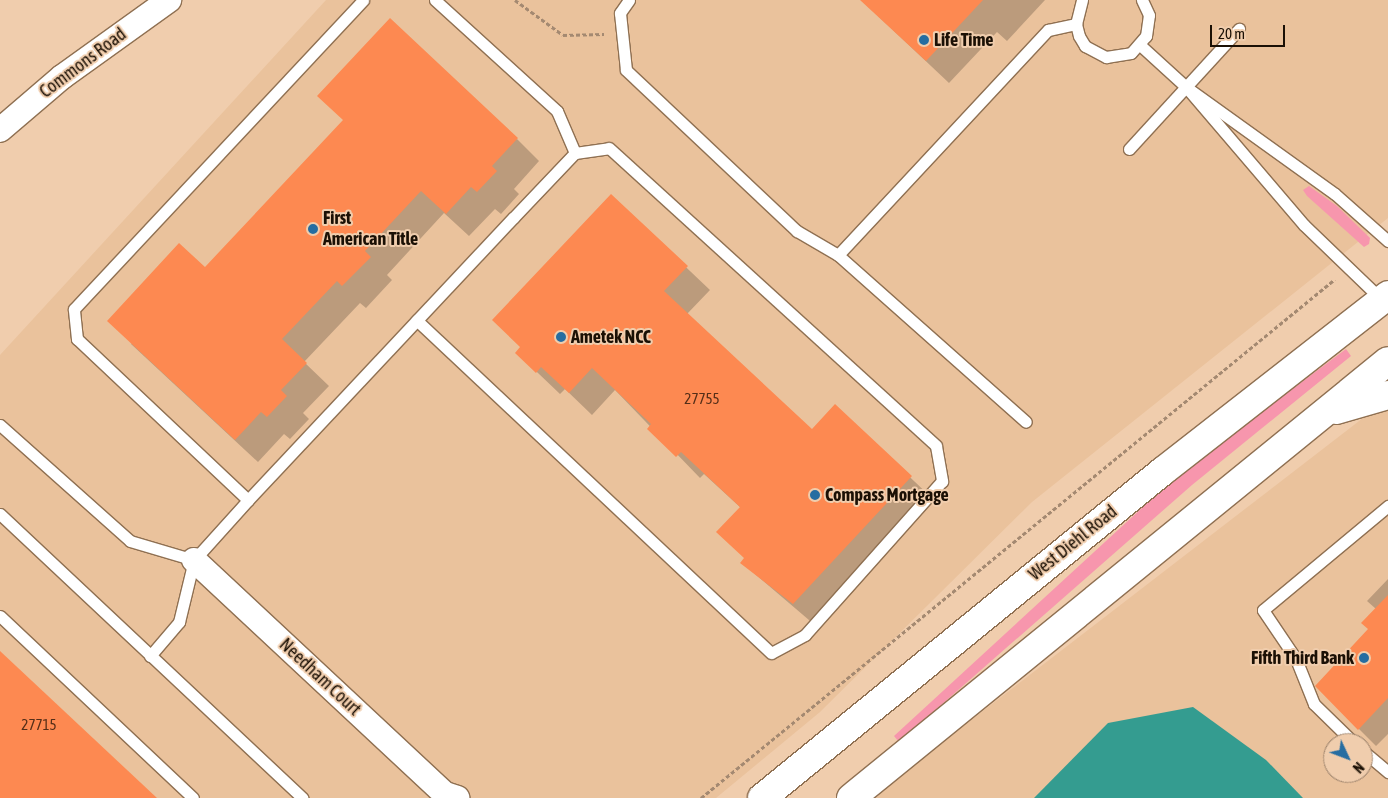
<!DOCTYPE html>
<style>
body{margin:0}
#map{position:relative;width:1388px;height:798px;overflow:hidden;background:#f0cdad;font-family:"Asap Condensed",sans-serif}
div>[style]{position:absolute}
.built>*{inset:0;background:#eac29c}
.green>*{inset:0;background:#f796ad}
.water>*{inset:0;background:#349c90}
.shadow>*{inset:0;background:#0003}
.building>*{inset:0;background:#fd8951}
.path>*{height:3px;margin-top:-1.5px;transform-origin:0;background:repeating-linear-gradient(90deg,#a48971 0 4px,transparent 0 6.5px)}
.roads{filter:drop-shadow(1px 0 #8f7052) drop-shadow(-1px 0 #8f7052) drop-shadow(0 1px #8f7052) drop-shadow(0 -1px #8f7052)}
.service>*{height:11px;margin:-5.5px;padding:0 5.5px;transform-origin:5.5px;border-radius:5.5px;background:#fff}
.minor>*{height:24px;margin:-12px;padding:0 12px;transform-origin:12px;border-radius:12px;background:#fff}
.tertiary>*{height:28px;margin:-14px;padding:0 14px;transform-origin:14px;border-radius:14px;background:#fff}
.dots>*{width:14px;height:14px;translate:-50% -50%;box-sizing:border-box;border:2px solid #f0cdad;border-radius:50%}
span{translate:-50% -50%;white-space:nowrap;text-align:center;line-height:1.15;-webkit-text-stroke:4px #f0cdad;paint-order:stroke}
.number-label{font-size:15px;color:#542e18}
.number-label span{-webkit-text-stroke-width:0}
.poi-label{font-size:18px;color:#1b1005;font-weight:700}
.left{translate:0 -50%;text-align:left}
.right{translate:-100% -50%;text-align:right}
.street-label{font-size:18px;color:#1b1005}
.north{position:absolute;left:1323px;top:733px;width:50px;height:50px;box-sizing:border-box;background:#f0cdad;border:1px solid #9b816a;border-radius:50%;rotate:133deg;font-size:14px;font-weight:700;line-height:20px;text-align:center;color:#1b1005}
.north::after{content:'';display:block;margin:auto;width:18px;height:22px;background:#266da1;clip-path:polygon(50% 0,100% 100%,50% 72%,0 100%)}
.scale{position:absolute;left:1210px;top:25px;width:75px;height:22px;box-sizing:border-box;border:2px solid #1b1005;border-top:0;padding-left:6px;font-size:15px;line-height:18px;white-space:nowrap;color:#1b1005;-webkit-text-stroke:4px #f0cdad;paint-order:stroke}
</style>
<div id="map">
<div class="built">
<i style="clip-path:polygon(326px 0,1388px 0,1388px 218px,1032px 502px,820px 712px,716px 798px,0 798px,0 355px)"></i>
<i style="clip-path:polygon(evenodd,1388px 405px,1388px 798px,870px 798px,1363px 418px,1388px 405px,1333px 743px,1363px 743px,1363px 773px,1333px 773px,1333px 743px)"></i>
</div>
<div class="green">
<i style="clip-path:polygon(1309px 186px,1337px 206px,1370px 238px,1369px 244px,1364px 247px,1307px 196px,1303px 190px)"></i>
<i style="clip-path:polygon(1346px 349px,1351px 356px,1192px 485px,899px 742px,894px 736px,1180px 473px)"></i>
</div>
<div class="water">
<i style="clip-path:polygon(1193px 707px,1266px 760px,1303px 798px,1034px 798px,1108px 723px)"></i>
</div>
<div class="shadow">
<i style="clip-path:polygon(861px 0,1045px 0,1007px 41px,997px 32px,949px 83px)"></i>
<i style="clip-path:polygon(517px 139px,539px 161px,514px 189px,519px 194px,501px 214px,495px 209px,469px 236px,444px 213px,387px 275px,392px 280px,366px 308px,360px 303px,304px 362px,329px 386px,303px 413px,309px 419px,290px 439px,284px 434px,258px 462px,131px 344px,205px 269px)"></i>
<i style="clip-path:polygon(611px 196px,710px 290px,687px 314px,812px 431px,835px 406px,934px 500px,816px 626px,742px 563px,745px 559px,741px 508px,704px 474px,700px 478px,615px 390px,592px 415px,565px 389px,560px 394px,517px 353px)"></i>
<i style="clip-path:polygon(1388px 579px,1388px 734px,1376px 746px,1316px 686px,1369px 630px,1376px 609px,1367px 601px)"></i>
</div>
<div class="building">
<i style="clip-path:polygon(860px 0,983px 0,926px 61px)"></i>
<i style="clip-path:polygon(390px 18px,518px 138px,492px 166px,497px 171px,477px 192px,471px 187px,446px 214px,421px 191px,365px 251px,371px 257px,342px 286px,337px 281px,282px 339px,307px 363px,281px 390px,287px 396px,267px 417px,261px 412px,235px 440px,107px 321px,179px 243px,205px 267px,343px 120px,317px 96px)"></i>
<i style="clip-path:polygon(611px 194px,688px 266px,664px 291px,812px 429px,835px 404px,912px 476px,793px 604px,740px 563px,744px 558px,716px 532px,740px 507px,681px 452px,676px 457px,647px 429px,651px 424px,592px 368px,569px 393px,541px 367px,536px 373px,515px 353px,520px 347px,492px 320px)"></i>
<i style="clip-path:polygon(1388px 595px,1388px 698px,1358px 730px,1315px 686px,1368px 629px,1361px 623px)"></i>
<i style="clip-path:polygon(0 651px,157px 798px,0 798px)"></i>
</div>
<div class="path">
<i style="left:515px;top:0;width:59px;rotate:36.1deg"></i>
<i style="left:563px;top:35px;width:41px;rotate:-1.4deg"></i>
<i style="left:701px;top:798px;width:819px;rotate:-39.3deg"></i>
</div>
<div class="roads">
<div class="service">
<i style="left:435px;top:0;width:165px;rotate:42.3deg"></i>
<i style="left:557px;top:111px;width:46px;rotate:66.8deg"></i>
<i style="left:629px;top:0;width:16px;rotate:125deg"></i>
<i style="left:620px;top:13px;width:57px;rotate:84deg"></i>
<i style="left:626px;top:70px;width:235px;rotate:43.3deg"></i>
<i style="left:797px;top:231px;width:48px;rotate:30.3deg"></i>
<i style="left:838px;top:255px;width:251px;rotate:41.6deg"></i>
<i style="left:1082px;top:0;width:25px;rotate:104deg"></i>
<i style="left:1076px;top:24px;width:12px;rotate:76deg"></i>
<i style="left:1079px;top:36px;width:12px;rotate:59deg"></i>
<i style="left:1085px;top:46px;width:24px;rotate:28deg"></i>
<i style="left:1106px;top:57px;width:25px;rotate:-9deg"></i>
<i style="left:1131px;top:53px;width:23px;rotate:-49deg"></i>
<i style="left:1146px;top:36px;width:21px;rotate:-82deg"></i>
<i style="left:1149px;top:15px;width:17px;rotate:-115deg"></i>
<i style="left:1140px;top:45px;width:62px;rotate:42.4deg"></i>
<i style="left:1129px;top:149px;width:163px;rotate:-47.5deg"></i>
<i style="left:838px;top:255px;width:308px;rotate:-47deg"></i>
<i style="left:1048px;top:30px;width:29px;rotate:-12deg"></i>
<i style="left:1382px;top:300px;width:108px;rotate:-136.1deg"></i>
<i style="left:1304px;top:225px;width:182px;rotate:-130.5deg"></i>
<i style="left:1186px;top:87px;width:183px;rotate:35.7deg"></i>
<i style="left:1335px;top:194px;width:71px;rotate:41.6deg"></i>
<i style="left:0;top:425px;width:174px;rotate:41.7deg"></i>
<i style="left:130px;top:541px;width:67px;rotate:16.5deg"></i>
<i style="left:248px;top:500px;width:235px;rotate:-136.7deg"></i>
<i style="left:77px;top:339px;width:30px;rotate:-96deg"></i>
<i style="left:74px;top:309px;width:423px;rotate:-46.9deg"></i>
<i style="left:0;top:514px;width:415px;rotate:43.2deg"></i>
<i style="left:0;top:616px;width:265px;rotate:43.3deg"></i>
<i style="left:150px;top:656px;width:45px;rotate:-49.5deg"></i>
<i style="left:179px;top:622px;width:64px;rotate:-76.4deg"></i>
<i style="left:194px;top:560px;width:81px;rotate:-48deg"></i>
<i style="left:248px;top:500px;width:387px;rotate:-46.8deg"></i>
<i style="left:513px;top:218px;width:90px;rotate:-46.4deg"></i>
<i style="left:575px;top:153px;width:34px;rotate:-8deg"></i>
<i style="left:609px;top:148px;width:442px;rotate:42.3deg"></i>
<i style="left:936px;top:446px;width:36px;rotate:80deg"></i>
<i style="left:942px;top:481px;width:206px;rotate:131.7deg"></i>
<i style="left:805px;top:635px;width:38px;rotate:152deg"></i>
<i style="left:771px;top:653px;width:486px;rotate:-136.8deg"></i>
<i style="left:1354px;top:743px;width:56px;rotate:-135.7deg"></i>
<i style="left:1314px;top:704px;width:48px;rotate:-111.8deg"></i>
<i style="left:1296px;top:659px;width:59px;rotate:-124deg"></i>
<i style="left:1263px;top:610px;width:163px;rotate:-39.8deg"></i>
<i style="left:1363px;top:751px;width:33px;rotate:40deg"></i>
</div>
<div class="minor">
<i style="left:0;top:130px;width:82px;rotate:-40.5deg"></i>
<i style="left:62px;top:77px;width:132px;rotate:-35.7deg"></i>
<i style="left:194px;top:560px;width:343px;rotate:43deg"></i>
<i style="left:445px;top:794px;width:13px;rotate:18deg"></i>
</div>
<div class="tertiary">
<i style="left:1336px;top:410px;width:54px;rotate:-16.1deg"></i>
<i style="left:762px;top:798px;width:517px;rotate:-39.2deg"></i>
<i style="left:1163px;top:471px;width:286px;rotate:-38deg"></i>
<i style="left:851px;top:798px;width:692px;rotate:-39.14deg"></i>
</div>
</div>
<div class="dots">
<i style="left:924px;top:40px;background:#266da1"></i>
<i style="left:313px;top:229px;background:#266da1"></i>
<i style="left:561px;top:337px;background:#266da1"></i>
<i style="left:815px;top:495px;background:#266da1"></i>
<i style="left:1364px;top:658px;background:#266da1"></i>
</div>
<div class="number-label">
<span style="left:702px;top:399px">27755</span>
<span style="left:39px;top:725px">27715</span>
</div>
<div class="poi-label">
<span class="left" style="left:934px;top:40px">Life Time</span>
<span class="left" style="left:323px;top:229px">First<br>American Title</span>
<span class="left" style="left:571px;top:337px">Ametek NCC</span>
<span class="left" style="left:825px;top:495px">Compass Mortgage</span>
<span class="right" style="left:1354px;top:658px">Fifth Third Bank</span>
</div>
<div class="street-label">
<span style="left:83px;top:63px;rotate:-37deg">Commons Road</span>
<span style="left:1073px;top:543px;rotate:-39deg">West Diehl Road</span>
<span style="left:320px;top:677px;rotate:43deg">Needham Court</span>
</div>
<div class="north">N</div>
<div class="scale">20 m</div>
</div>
